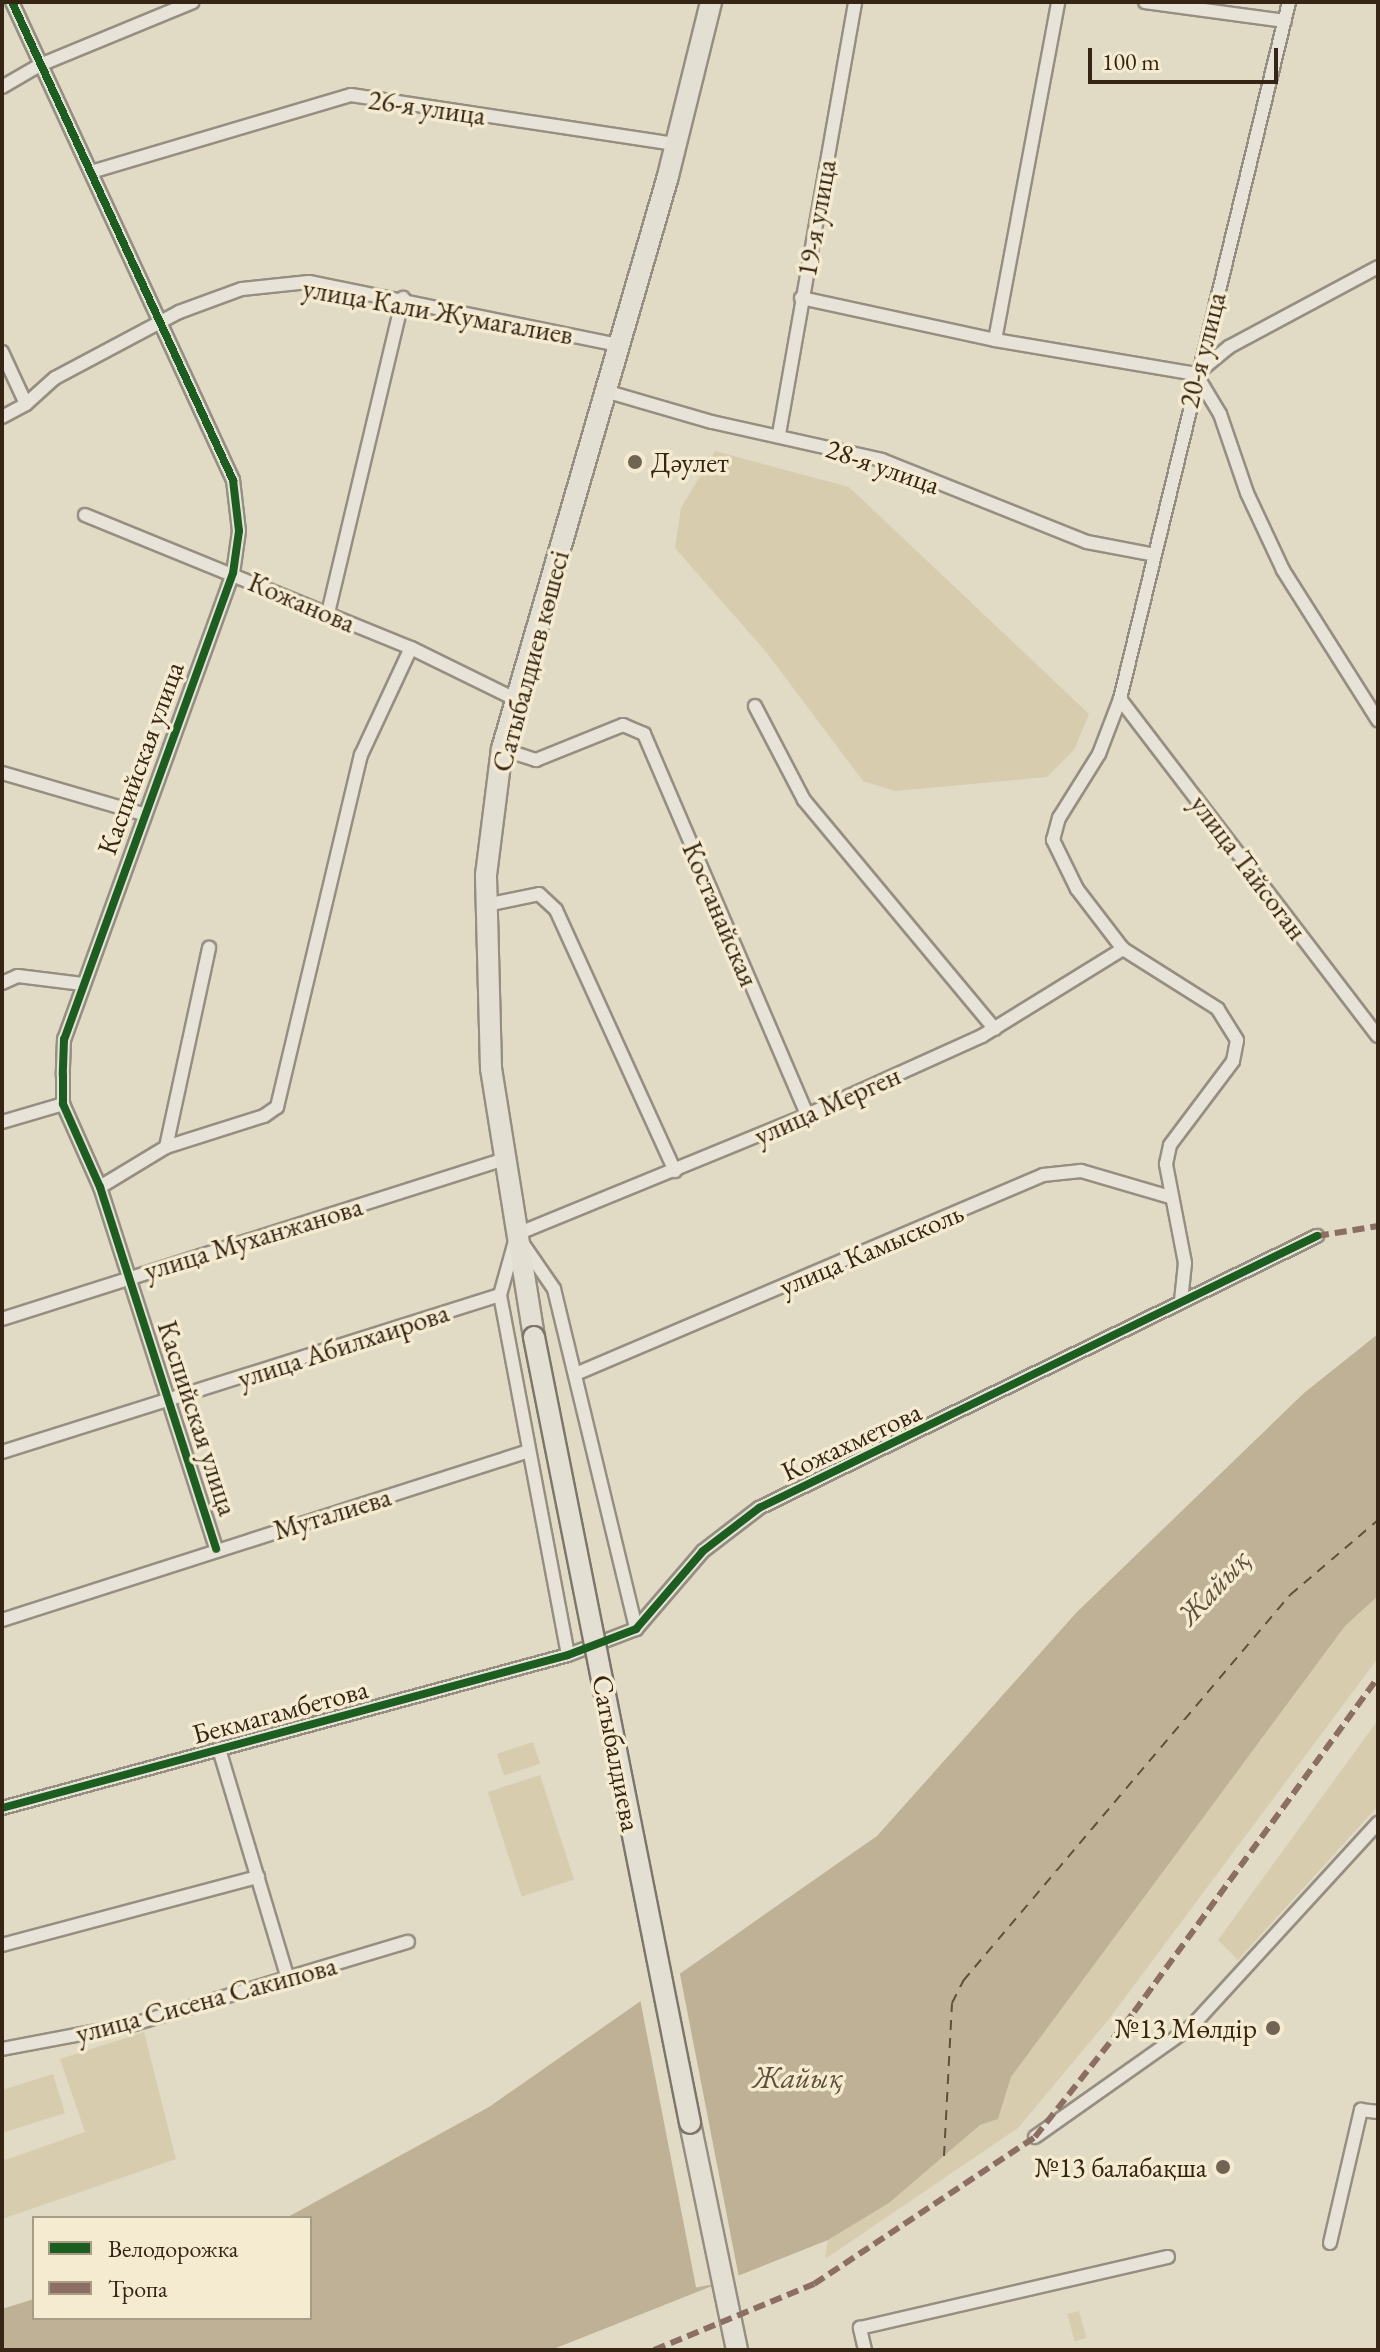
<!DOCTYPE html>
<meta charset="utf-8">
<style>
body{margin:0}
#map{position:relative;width:1380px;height:2352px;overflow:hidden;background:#e1dac5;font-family:"EB Garamond",serif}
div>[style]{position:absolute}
.green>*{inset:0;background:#d7ccae;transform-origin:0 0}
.water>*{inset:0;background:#beb195}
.pier>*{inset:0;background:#e1dac5;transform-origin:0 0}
.ferry>*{height:2px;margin-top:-1px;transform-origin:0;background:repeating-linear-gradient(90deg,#60503b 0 10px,transparent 0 18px)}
.roads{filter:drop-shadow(2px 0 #968f81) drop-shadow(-2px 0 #968f81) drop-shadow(0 2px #968f81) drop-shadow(0 -2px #968f81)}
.minor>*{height:12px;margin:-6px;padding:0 6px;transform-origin:6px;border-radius:6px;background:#e8e3d9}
.primary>*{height:20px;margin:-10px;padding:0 10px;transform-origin:10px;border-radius:10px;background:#e4dfd3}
.bridges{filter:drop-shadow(2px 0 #7d766a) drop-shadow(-2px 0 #7d766a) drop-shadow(0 2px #7d766a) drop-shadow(0 -2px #7d766a)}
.primary-bridge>*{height:20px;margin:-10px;padding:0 10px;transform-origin:10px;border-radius:10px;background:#e4dfd3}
.quiet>*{height:6px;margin-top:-3px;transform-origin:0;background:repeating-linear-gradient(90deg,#8d6e63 0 12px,transparent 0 18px)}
.cycleway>*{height:8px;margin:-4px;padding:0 4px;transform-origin:4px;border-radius:4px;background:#1b5e20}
.dots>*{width:22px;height:22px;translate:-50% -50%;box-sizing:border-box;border:4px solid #f4ebd1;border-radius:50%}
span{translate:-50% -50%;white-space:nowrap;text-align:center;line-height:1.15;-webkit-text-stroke:7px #f4ebd1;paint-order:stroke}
.street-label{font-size:28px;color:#362515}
.poi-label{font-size:28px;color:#362515}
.left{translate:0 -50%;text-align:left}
.right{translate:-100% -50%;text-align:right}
.water-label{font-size:30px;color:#60503b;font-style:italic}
.frame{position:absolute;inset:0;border:4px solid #362515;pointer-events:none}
.legend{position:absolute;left:32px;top:2216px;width:280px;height:104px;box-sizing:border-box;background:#f4ebd1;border:2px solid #a89c86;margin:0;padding:10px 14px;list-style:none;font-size:24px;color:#362515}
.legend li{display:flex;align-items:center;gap:16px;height:40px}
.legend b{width:40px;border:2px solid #a89c86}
.scale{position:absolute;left:1088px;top:48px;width:190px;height:36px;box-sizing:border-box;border:4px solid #362515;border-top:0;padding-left:10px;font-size:24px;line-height:28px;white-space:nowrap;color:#362515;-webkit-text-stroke:6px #f4ebd1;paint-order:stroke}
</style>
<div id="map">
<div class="green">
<i style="clip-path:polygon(715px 451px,849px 487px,1089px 714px,1074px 750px,1047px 777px,895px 791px,863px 781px,767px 653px,675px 548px,681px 508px)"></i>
<i style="clip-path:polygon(1378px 1596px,1378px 1658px,1109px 2019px,1018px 2128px,825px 2259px,828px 2240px,889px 2203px,980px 2125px,998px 2119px,1011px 2077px,1345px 1626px)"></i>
<i style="clip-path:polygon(1378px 1720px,1378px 1806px,1238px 1960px,1218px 1940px)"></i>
<i style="left:533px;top:1742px;width:23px;height:38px;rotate:72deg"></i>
<i style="left:540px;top:1775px;width:110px;height:55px;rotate:72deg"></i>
<i style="clip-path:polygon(144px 2032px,176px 2159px,2px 2219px,2px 2161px,85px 2132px,60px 2059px)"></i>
<i style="clip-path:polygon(53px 2074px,65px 2113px,2px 2133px,2px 2090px)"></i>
<i style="left:1079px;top:2311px;width:28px;height:12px;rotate:75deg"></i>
</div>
<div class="water">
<i style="clip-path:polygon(1378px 1334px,1378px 1596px,1345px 1626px,1011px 2077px,998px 2119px,980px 2125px,889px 2203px,828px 2240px,551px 2350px,2px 2350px,2px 2309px,34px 2299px,34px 2318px,310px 2318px,310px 2218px,286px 2218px,489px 2107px,877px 1836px,1076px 1613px,1304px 1393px)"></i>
</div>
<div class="pier">
<i style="left:679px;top:1969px;width:316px;height:44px;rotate:79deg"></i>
</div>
<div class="ferry">
<i style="left:944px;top:2156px;width:153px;rotate:-87deg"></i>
<i style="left:952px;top:2003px;width:25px;rotate:-63deg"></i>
<i style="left:963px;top:1981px;width:506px;rotate:-49.73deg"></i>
<i style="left:1290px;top:1595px;width:116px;rotate:-40.4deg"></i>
</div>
<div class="roads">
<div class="minor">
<i style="left:12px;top:2px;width:527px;rotate:65.19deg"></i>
<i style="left:233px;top:480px;width:51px;rotate:83.3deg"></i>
<i style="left:239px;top:531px;width:42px;rotate:98.1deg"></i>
<i style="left:233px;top:573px;width:496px;rotate:109.9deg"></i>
<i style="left:64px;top:1039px;width:36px;rotate:92deg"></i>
<i style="left:63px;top:1075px;width:29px;rotate:90deg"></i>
<i style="left:63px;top:1104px;width:91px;rotate:66deg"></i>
<i style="left:100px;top:1187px;width:380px;rotate:72.2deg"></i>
<i style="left:1145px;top:2px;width:141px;rotate:7.7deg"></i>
<i style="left:2px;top:87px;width:44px;rotate:-30.1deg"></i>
<i style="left:40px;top:65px;width:165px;rotate:-22.4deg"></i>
<i style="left:91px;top:172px;width:271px;rotate:-16.5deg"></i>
<i style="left:351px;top:95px;width:329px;rotate:8.6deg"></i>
<i style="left:801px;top:298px;width:198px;rotate:12.2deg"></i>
<i style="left:995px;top:340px;width:204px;rotate:9.6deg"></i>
<i style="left:995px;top:340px;width:344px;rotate:-79.4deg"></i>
<i style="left:2px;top:352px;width:57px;rotate:65.2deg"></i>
<i style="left:1196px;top:374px;width:47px;rotate:59deg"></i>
<i style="left:1220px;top:414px;width:83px;rotate:71.1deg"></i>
<i style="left:1247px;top:493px;width:85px;rotate:64.9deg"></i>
<i style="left:1283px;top:570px;width:178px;rotate:57.7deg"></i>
<i style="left:1196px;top:374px;width:43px;rotate:-39.3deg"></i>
<i style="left:1229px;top:347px;width:169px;rotate:-28.2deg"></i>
<i style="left:605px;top:391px;width:111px;rotate:16.2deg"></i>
<i style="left:712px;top:422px;width:174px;rotate:12.6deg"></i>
<i style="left:882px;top:460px;width:221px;rotate:21.8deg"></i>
<i style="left:1087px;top:542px;width:69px;rotate:10.8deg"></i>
<i style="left:2px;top:417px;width:27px;rotate:-28deg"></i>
<i style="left:26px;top:404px;width:39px;rotate:-42deg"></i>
<i style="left:55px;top:378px;width:140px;rotate:-28deg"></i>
<i style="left:179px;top:312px;width:67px;rotate:-20.1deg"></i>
<i style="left:242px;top:289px;width:67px;rotate:-6deg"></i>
<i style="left:309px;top:282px;width:315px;rotate:11.5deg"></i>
<i style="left:779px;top:434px;width:439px;rotate:-80deg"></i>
<i style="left:85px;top:515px;width:352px;rotate:22.2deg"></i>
<i style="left:411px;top:648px;width:116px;rotate:26.1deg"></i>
<i style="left:328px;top:613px;width:324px;rotate:-76.6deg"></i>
<i style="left:1120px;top:699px;width:424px;rotate:52.6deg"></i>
<i style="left:755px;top:706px;width:106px;rotate:62.5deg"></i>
<i style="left:804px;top:800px;width:298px;rotate:50.2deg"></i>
<i style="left:502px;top:749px;width:36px;rotate:18deg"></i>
<i style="left:536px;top:760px;width:94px;rotate:-21.9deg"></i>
<i style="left:623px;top:725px;width:23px;rotate:23deg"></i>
<i style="left:644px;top:734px;width:414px;rotate:66.8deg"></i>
<i style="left:2px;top:773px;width:147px;rotate:16.2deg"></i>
<i style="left:486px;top:905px;width:54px;rotate:-11.7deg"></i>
<i style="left:539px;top:894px;width:23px;rotate:43deg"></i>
<i style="left:556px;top:910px;width:287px;rotate:65.5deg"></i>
<i style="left:2px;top:983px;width:17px;rotate:-24deg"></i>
<i style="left:18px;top:976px;width:65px;rotate:7deg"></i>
<i style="left:2px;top:1122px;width:64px;rotate:-16.4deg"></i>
<i style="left:166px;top:1147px;width:103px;rotate:-17.6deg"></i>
<i style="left:264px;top:1116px;width:16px;rotate:-35deg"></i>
<i style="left:277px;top:1107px;width:362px;rotate:-76.6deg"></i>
<i style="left:361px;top:755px;width:118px;rotate:-65deg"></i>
<i style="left:100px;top:1187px;width:77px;rotate:-31.2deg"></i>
<i style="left:166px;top:1147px;width:204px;rotate:-77.8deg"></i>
<i style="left:517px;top:1234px;width:313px;rotate:-22.3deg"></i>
<i style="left:807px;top:1115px;width:192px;rotate:-24.3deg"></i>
<i style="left:982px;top:1036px;width:166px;rotate:-31.7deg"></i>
<i style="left:515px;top:1241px;width:56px;rotate:105.5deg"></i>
<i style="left:500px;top:1295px;width:366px;rotate:79.3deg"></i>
<i style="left:523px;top:1244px;width:55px;rotate:55.4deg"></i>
<i style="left:554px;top:1289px;width:350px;rotate:76.4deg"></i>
<i style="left:1181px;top:1301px;width:38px;rotate:-84deg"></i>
<i style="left:1185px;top:1263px;width:101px;rotate:-100.9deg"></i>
<i style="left:1166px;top:1164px;width:19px;rotate:-78deg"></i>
<i style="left:1170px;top:1145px;width:105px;rotate:-53.1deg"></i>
<i style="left:1233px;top:1061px;width:21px;rotate:-79deg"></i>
<i style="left:1237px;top:1040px;width:36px;rotate:-122deg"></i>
<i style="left:1218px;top:1009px;width:112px;rotate:-147.7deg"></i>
<i style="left:1123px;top:949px;width:76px;rotate:-127.5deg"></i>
<i style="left:1077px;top:889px;width:55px;rotate:-116.1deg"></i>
<i style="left:1053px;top:840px;width:23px;rotate:-75deg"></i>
<i style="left:1059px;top:818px;width:75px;rotate:-58deg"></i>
<i style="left:1099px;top:754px;width:59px;rotate:-69.1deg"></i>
<i style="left:1120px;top:699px;width:717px;rotate:-76.37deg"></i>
<i style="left:2px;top:1319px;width:528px;rotate:-17.65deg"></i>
<i style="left:578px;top:1373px;width:505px;rotate:-23.06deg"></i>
<i style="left:1043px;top:1175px;width:38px;rotate:-6deg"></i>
<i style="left:1081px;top:1171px;width:93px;rotate:16.3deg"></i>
<i style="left:2px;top:1452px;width:522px;rotate:-17.5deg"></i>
<i style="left:2px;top:1620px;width:550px;rotate:-17.78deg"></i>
<i style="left:219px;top:1749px;width:240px;rotate:73.3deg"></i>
<i style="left:2px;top:1808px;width:586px;rotate:-15.13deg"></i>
<i style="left:568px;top:1655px;width:73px;rotate:-20.9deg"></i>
<i style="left:636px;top:1629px;width:103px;rotate:-49.3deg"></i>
<i style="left:703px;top:1551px;width:71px;rotate:-37.5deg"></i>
<i style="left:759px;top:1508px;width:621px;rotate:-25.99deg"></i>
<i style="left:2px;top:1945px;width:265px;rotate:-14.9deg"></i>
<i style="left:2px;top:2049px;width:134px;rotate:-10.7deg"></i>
<i style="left:134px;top:2024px;width:286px;rotate:-16.7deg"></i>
<i style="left:1035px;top:2137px;width:191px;rotate:-35.2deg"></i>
<i style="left:1191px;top:2027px;width:277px;rotate:-47.5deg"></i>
<i style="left:1330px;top:2243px;width:137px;rotate:-76.9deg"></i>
<i style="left:1361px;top:2110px;width:17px;rotate:7deg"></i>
<i style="left:865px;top:2350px;width:23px;rotate:-103deg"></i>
<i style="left:860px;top:2328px;width:316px;rotate:-13deg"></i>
</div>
<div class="primary">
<i style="left:534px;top:1337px;width:272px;rotate:-99.1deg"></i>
<i style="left:491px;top:1068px;width:193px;rotate:-91.5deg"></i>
<i style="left:486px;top:875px;width:127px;rotate:-82.8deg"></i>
<i style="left:502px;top:749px;width:597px;rotate:-73.84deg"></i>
<i style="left:668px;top:176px;width:179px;rotate:-76.1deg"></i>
<i style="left:690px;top:2123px;width:232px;rotate:78.3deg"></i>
</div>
</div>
<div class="bridges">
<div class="primary-bridge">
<i style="left:534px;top:1337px;width:801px;rotate:78.77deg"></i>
</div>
</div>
<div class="quiet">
<i style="left:1317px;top:1236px;width:62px;rotate:-9.3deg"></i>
<i style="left:654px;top:2350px;width:173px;rotate:-22.4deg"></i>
<i style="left:814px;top:2284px;width:265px;rotate:-33.6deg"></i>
<i style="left:1035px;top:2137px;width:159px;rotate:-51.6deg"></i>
<i style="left:1134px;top:2012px;width:414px;rotate:-53.9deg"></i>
</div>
<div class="cycleway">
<i style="left:12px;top:2px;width:527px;rotate:65.19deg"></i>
<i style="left:233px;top:480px;width:51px;rotate:83.3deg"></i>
<i style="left:239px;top:531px;width:42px;rotate:98.1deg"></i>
<i style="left:233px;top:573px;width:496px;rotate:109.9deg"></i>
<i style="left:64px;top:1039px;width:36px;rotate:92deg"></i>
<i style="left:63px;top:1075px;width:29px;rotate:90deg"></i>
<i style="left:63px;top:1104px;width:91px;rotate:66deg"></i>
<i style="left:100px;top:1187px;width:380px;rotate:72.2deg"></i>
<i style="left:2px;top:1808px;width:586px;rotate:-15.13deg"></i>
<i style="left:568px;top:1655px;width:73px;rotate:-20.9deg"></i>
<i style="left:636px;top:1629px;width:103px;rotate:-49.3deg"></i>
<i style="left:703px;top:1551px;width:71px;rotate:-37.5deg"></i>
<i style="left:759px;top:1508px;width:621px;rotate:-25.99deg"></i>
</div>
<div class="dots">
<i style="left:635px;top:462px;background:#726453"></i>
<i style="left:1273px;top:2028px;background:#726453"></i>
<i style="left:1223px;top:2167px;background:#726453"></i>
</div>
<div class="street-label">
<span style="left:427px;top:107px;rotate:8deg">26-я улица</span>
<span style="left:816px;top:218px;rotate:-80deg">19-я улица</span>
<span style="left:438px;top:311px;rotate:10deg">улица Кали Жумагалиев</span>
<span style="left:1202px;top:350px;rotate:-76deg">20-я улица</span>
<span style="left:883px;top:466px;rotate:19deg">28-я улица</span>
<span style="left:302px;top:602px;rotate:23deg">Кожанова</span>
<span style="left:530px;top:661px;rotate:-75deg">Сатыбалдиев көшесі</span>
<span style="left:140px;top:758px;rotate:-70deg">Каспийская улица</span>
<span style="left:1249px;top:867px;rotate:53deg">улица Тайсоган</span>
<span style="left:721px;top:914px;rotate:67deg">Костанайская</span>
<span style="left:827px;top:1105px;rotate:-24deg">улица Мерген</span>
<span style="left:253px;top:1238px;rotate:-17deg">улица Муханжанова</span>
<span style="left:871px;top:1249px;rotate:-23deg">улица Камысколь</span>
<span style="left:343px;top:1345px;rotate:-18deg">улица Абилхаирова</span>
<span style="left:198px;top:1418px;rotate:72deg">Каспийская улица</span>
<span style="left:851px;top:1441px;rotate:-25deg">Кожахметова</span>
<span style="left:332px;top:1513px;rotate:-17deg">Муталиева</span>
<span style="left:280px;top:1711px;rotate:-15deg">Бекмагамбетова</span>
<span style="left:617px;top:1753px;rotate:79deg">Сатыбалдиева</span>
<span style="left:206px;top:1999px;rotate:-15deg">улица Сисена Сакипова</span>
</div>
<div class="poi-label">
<span class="left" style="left:651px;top:462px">Дәулет</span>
<span class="right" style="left:1257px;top:2028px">№13 Мөлдiр</span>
<span class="right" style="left:1207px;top:2167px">№13 балабақша</span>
</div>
<div class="water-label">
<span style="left:1214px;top:1587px;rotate:-47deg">Жайық</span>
<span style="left:798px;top:2078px">Жайық</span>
</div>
<div class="frame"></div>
<ul class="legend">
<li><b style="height:10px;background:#1b5e20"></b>Велодорожка</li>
<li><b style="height:10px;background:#8d6e63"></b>Тропа</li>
</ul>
<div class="scale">100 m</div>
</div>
